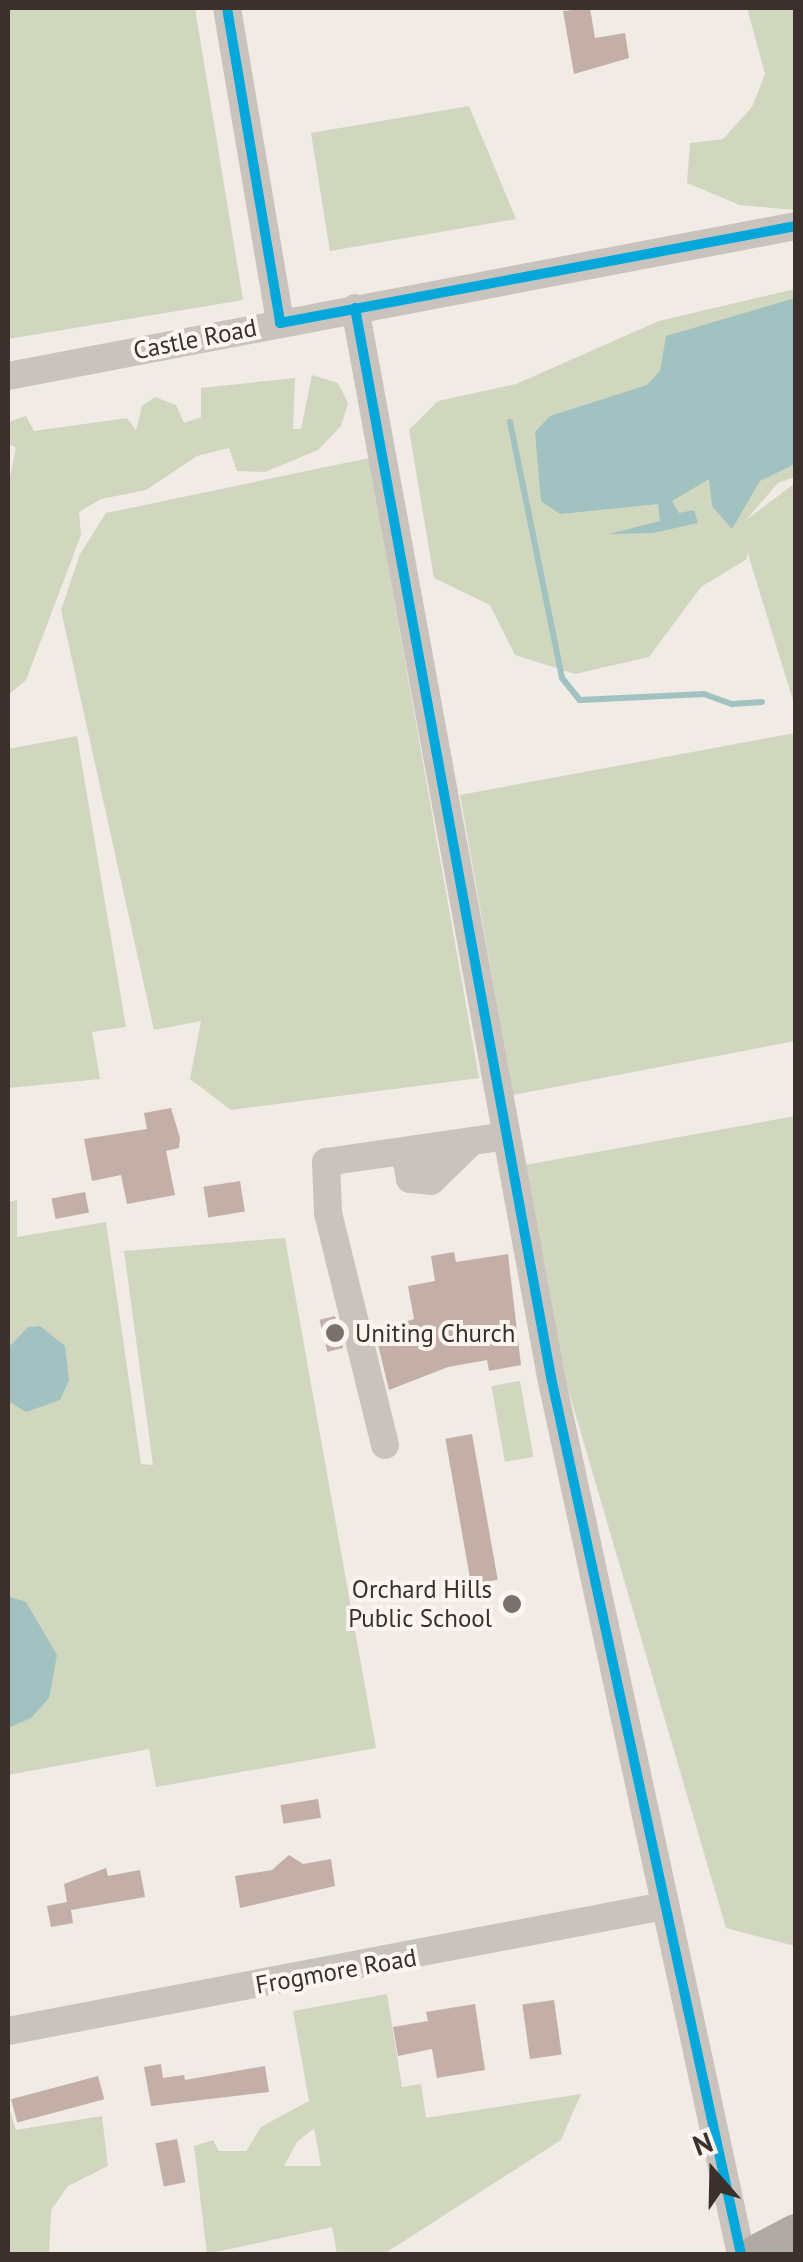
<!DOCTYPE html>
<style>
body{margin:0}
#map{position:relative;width:803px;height:2262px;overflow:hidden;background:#f0ebe5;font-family:"PT Sans",sans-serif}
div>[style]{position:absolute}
.green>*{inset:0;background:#d1d6bf;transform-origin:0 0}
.water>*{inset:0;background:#a1c2c1}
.stream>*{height:6px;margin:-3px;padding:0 3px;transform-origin:3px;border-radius:3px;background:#a1c2c1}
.building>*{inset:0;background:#c3afa7;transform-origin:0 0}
.minor>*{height:28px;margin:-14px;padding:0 14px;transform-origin:14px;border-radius:14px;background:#c9c3be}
.highway>*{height:40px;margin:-20px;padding:0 20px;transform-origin:20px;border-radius:20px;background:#afaaa4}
.bus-1>*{height:10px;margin:-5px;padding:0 5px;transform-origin:5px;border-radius:5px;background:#06a8db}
.dots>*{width:28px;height:28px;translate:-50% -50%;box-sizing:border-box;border:5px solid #fbf5ee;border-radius:50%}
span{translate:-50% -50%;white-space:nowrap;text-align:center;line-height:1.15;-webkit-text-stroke:8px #fbf5ee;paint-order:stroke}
.street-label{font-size:25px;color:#3b302b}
.poi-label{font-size:25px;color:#3b302b}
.left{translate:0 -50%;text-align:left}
.right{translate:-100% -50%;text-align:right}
.frame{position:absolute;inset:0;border:10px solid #3b302b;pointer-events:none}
.north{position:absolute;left:663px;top:2122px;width:100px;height:100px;-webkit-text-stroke:8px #fbf5ee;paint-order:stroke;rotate:340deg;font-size:28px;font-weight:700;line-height:40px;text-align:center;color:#3b302b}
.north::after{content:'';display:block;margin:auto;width:35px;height:45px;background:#3b302b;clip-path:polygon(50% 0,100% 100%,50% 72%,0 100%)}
</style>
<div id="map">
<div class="green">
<i style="clip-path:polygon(8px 8px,195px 8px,243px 300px,8px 339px)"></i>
<i style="clip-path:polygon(747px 8px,795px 8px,795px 210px,740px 205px,687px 183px,690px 143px,723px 139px,752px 107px,765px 74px)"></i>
<i style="clip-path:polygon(469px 106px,516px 219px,330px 251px,311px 133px)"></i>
<i style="clip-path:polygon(795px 289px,795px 477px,778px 483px,746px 520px,795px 483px,795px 707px,747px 551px,747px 559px,701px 587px,649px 657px,575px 674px,515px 655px,490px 605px,434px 578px,409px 430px,438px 401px,516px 384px,659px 321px)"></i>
<i style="clip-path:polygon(312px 375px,338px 383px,348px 403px,341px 426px,318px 450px,265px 472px,237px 471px,229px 448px,197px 456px,146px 490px,101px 499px,79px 512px,81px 535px,26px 680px,8px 695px,8px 486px,16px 448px,8px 443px,8px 422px,26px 416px,34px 431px,127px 418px,136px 430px,142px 406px,155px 397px,176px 405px,184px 423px,201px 417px,201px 388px,295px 378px,293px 429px,301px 429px)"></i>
<i style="clip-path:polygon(369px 458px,479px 1078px,231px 1110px,190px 1079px,201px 1021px,154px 1030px,61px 610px,80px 554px,106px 513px)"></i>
<i style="clip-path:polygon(795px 733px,795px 1041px,513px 1095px,460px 795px)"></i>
<i style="clip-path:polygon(77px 736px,126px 1027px,92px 1032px,100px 1079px,8px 1088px,8px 749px)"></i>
<i style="clip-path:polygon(795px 1116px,795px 1946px,726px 1928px,559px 1358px,525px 1165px)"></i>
<i style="clip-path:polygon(17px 1200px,17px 1237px,106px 1222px,141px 1464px,153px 1465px,124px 1251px,285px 1238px,376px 1748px,156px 1787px,149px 1749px,8px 1775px,8px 1202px)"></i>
<i style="left:520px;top:1381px;width:77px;height:29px;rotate:80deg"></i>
<i style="clip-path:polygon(evenodd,387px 1994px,402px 2087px,421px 2084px,426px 2118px,581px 2094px,561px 2140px,384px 2254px,337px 2254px,332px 2227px,207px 2254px,194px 2146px,213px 2140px,219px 2151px,246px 2151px,261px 2127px,309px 2101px,293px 2011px,387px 1994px,314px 2128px,321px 2166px,284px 2166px,297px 2142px,314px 2128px)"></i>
<i style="clip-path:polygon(8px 2105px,16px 2130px,102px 2116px,108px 2166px,68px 2186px,51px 2210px,49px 2254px,8px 2254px)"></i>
</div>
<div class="water">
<i style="clip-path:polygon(795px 298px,795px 464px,760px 481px,732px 529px,712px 506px,709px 479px,672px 501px,679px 513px,694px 510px,698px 523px,653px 533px,609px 534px,660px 521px,658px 504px,560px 514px,541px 501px,535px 432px,550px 416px,647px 385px,660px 371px,666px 336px)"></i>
<i style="clip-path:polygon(40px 1326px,65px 1346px,69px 1380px,60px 1400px,26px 1412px,8px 1401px,8px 1348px,28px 1327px)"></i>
<i style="clip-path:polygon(8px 1596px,26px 1602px,57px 1655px,49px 1698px,31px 1718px,8px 1728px)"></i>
</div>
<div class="stream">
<i style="left:510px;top:422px;width:261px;rotate:78.5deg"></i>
<i style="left:562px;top:678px;width:28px;rotate:51deg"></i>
<i style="left:580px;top:700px;width:124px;rotate:-2.8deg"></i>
<i style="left:704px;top:694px;width:30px;rotate:20deg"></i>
<i style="left:732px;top:704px;width:30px;rotate:-4deg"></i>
</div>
<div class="building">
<i style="clip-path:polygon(590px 8px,595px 38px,625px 33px,629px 58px,574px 74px,563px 11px)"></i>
<i style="clip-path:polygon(171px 1108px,180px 1138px,179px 1148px,166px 1151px,175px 1195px,127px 1204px,121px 1175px,92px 1181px,84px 1139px,147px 1129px,144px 1113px)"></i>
<i style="left:240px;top:1181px;width:31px;height:37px;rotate:81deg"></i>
<i style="left:85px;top:1192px;width:21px;height:34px;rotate:79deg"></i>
<i style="clip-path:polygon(454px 1252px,456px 1262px,508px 1254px,521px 1365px,489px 1371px,487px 1360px,448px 1367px,389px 1390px,375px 1332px,414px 1319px,408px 1286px,435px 1281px,431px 1256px)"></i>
<i style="left:335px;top:1316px;width:33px;height:16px;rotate:76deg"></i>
<i style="left:472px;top:1434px;width:148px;height:27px;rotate:80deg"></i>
<i style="left:318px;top:1799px;width:19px;height:38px;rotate:81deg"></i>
<i style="clip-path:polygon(289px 1855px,303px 1864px,331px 1859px,335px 1886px,240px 1908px,235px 1876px,272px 1870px)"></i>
<i style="clip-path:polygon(106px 1868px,108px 1876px,140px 1870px,145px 1897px,71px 1910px,73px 1923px,51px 1927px,47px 1906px,67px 1902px,64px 1884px)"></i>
<i style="left:554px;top:2000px;width:55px;height:32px;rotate:82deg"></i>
<i style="clip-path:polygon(475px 2004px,485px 2070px,437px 2078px,432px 2049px,398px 2056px,393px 2027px,428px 2021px,426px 2012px)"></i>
<i style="clip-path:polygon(161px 2064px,163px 2078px,184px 2075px,185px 2080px,265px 2066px,269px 2092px,151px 2106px,144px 2067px)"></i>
<i style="left:98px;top:2076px;width:24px;height:90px;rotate:75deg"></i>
<i style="left:177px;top:2139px;width:44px;height:22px;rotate:79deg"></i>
</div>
<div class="minor">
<i style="left:227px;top:8px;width:319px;rotate:80.4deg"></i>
<i style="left:355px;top:308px;width:1087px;rotate:79.61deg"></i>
<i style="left:551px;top:1377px;width:897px;rotate:77.78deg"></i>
<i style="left:8px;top:376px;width:802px;rotate:-10.78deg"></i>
<i style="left:431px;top:1148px;width:28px;rotate:150deg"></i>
<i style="left:407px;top:1162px;width:17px;rotate:80deg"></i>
<i style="left:410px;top:1179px;width:21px;rotate:5deg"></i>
<i style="left:431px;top:1181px;width:56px;rotate:-44.3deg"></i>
<i style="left:385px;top:1445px;width:239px;rotate:-103.8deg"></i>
<i style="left:328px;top:1213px;width:51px;rotate:-92.2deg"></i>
<i style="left:326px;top:1162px;width:182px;rotate:-8.2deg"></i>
<i style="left:8px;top:2031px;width:668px;rotate:-10.79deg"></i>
</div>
<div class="highway">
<i style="left:758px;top:2254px;width:43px;rotate:-27.8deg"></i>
</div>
<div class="bus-1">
<i style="left:227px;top:8px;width:319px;rotate:80.4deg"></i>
<i style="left:280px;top:323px;width:525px;rotate:-10.65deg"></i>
<i style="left:355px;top:308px;width:1087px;rotate:79.61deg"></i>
<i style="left:551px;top:1377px;width:897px;rotate:77.78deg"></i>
</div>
<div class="dots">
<i style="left:335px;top:1333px;background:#7a716c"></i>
<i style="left:512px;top:1604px;background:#7a716c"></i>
</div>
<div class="street-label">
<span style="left:195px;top:339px;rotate:-11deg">Castle Road</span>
<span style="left:336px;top:1971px;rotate:-10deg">Frogmore Road</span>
</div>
<div class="poi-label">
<span class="left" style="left:355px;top:1333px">Uniting Church</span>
<span class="right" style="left:492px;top:1604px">Orchard Hills<br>Public School</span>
</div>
<div class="frame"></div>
<div class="north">N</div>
</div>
